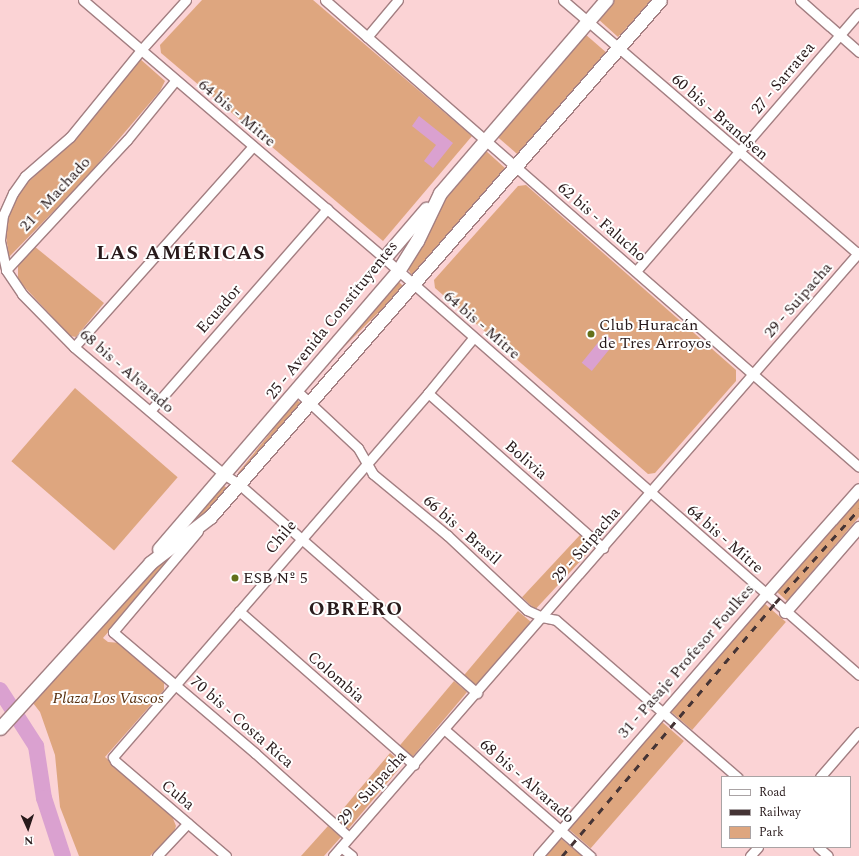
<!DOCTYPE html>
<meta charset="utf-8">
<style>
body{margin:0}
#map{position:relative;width:859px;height:856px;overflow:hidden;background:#fbd3d5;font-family:Spectral,serif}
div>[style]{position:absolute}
.green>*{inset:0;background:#dea67f;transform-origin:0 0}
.water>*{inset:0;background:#daa1d0;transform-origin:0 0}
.river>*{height:16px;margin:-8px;padding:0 8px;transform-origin:8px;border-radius:8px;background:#daa1d0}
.roads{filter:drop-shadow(1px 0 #a37f82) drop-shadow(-1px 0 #a37f82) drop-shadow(0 1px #a37f82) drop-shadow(0 -1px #a37f82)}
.minor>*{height:9px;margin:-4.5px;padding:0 4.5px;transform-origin:4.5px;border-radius:4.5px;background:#fff}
.tertiary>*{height:11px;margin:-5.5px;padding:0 5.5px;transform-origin:5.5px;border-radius:5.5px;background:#fff}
.secondary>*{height:13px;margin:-6.5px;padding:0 6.5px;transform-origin:6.5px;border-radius:6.5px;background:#fff}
.rail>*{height:2.5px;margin-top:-1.25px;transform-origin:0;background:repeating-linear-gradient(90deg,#453435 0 7px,transparent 0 14px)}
.dots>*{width:11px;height:11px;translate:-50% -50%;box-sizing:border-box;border:2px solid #fff;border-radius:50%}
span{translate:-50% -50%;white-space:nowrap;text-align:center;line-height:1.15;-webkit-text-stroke:4px #fff;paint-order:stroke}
.street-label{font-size:16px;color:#281a1b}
.poi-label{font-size:16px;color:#281a1b}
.left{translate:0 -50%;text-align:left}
.park-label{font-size:16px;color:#572f0e;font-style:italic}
.district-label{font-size:20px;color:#281a1b;font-weight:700;letter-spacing:1px}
.legend{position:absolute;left:721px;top:776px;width:130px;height:72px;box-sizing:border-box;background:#fff;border:1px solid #a9a3a4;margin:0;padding:5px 7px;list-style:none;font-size:12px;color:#281a1b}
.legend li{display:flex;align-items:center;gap:8px;height:20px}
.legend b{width:20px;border:1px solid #a9a3a4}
.north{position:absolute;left:8px;top:808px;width:40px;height:40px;-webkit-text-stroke:3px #fff;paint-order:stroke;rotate:177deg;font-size:11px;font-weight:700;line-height:16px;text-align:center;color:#281a1b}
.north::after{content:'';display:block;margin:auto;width:14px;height:18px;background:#281a1b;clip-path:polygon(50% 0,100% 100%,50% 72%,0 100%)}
</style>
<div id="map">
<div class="green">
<i style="clip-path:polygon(202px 0,313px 0,472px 136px,383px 241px,161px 53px,160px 45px)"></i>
<i style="clip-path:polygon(613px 0,652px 0,618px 37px,597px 18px)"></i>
<i style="left:585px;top:34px;width:29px;height:135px;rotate:41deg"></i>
<i style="clip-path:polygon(139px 58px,165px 81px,160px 91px,84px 180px,9px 257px,6px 236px,7px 219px,22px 188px,86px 127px)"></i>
<i style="clip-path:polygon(485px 150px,506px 169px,414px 274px,411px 274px,407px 267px,444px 196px)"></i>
<i style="clip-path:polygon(526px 185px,736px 370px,736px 381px,655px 473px,648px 474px,435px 288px,434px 280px,518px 186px)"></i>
<i style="clip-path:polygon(34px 246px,104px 303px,76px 337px,70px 336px,18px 280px,18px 265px)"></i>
<i style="left:399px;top:282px;width:7px;height:143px;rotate:45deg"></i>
<i style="left:75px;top:388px;width:136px;height:97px;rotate:41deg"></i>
<i style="left:297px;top:400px;width:6px;height:94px;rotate:39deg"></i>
<i style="clip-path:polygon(223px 485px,228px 489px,201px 518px,171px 542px)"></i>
<i style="clip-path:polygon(859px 496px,859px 517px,787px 601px,776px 591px)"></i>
<i style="left:580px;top:535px;width:18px;height:85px;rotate:43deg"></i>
<i style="clip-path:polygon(189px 539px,103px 638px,108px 642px,121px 643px,164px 683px,164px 690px,105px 757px,172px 816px,176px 826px,174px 832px,150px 856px,79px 856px,60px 807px,55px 755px,40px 712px,33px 703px,167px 555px)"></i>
<i style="left:764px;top:603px;width:29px;height:143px;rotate:41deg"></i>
<i style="left:518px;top:611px;width:17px;height:85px;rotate:40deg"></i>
<i style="left:454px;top:681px;width:17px;height:85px;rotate:40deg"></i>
<i style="left:662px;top:722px;width:29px;height:142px;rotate:41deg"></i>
<i style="left:390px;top:753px;width:17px;height:85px;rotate:40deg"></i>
<i style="clip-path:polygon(328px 826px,341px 837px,324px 856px,301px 856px)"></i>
<i style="clip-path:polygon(559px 837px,581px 855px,581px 856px,543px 856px)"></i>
</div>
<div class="water">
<i style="clip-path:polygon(419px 116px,453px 143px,433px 168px,424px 161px,436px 145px,412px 126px)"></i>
<i style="left:605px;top:334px;width:13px;height:37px;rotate:39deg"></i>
</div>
<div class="river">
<i style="left:0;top:690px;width:67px;rotate:57.3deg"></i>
<i style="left:36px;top:746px;width:53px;rotate:81.3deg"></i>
<i style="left:44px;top:798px;width:61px;rotate:71.9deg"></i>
</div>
<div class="roads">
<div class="minor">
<i style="left:83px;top:0;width:396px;rotate:40.6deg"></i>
<i style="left:384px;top:258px;width:632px;rotate:41.28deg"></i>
<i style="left:186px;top:0;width:67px;rotate:132deg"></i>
<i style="left:141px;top:50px;width:112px;rotate:129.2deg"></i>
<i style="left:70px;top:137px;width:60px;rotate:139.1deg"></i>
<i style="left:25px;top:176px;width:21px;rotate:125deg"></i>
<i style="left:13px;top:193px;width:24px;rotate:114deg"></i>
<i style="left:3px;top:215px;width:26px;rotate:97deg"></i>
<i style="left:0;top:241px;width:30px;rotate:78deg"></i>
<i style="left:6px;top:270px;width:29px;rotate:56deg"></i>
<i style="left:22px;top:294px;width:74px;rotate:45.5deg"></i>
<i style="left:74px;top:347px;width:198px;rotate:40.3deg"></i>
<i style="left:225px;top:475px;width:17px;rotate:33deg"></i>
<i style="left:239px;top:484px;width:317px;rotate:41.3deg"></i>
<i style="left:325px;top:0;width:709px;rotate:41.17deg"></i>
<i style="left:563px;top:0;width:391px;rotate:40.7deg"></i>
<i style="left:800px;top:0;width:79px;rotate:41.4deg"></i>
<i style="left:367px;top:37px;width:48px;rotate:-50deg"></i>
<i style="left:6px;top:270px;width:178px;rotate:-47.1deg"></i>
<i style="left:127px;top:140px;width:76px;rotate:-50.9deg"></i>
<i style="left:636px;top:271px;width:341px;rotate:-49.2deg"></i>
<i style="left:74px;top:347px;width:269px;rotate:-48.3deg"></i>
<i style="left:296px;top:390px;width:85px;rotate:43.1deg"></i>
<i style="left:358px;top:448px;width:30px;rotate:60deg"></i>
<i style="left:373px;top:474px;width:96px;rotate:39.5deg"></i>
<i style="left:447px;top:535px;width:110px;rotate:43.2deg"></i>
<i style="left:527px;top:610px;width:17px;rotate:25deg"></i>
<i style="left:542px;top:617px;width:14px;rotate:12deg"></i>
<i style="left:556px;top:620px;width:240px;rotate:40.9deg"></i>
<i style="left:428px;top:393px;width:234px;rotate:41.5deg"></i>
<i style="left:150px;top:411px;width:269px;rotate:-48.8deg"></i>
<i style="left:198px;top:531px;width:132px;rotate:130.1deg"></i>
<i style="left:113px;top:632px;width:187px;rotate:40.4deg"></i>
<i style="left:255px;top:753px;width:126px;rotate:41.8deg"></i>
<i style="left:239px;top:611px;width:233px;rotate:41.3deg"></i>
<i style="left:444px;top:729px;width:194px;rotate:41deg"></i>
<i style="left:820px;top:777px;width:60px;rotate:-49.1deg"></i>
<i style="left:341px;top:847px;width:14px;rotate:39deg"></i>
<i style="left:818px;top:847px;width:13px;rotate:42deg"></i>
<i style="left:157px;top:856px;width:45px;rotate:-46.8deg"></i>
<i style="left:226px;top:856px;width:146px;rotate:-139.4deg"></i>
<i style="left:115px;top:761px;width:4px;rotate:-117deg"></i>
<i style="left:113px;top:757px;width:481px;rotate:-49.1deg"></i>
<i style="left:428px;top:393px;width:71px;rotate:-50.7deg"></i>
<i style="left:333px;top:856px;width:801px;rotate:-48.95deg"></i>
<i style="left:538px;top:856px;width:347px;rotate:-49deg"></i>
<i style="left:750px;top:856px;width:12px;rotate:-48deg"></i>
</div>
<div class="tertiary">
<i style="left:766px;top:594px;width:140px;rotate:-48.5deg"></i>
<i style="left:785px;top:612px;width:113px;rotate:-49deg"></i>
</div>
<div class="secondary">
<i style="left:384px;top:258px;width:65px;rotate:-49.4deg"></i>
<i style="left:159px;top:549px;width:367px;rotate:-49.3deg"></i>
<i style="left:398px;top:271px;width:36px;rotate:-58deg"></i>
<i style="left:417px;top:241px;width:53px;rotate:-64.4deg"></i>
<i style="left:440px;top:193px;width:255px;rotate:-49.3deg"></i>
<i style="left:0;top:728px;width:223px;rotate:-47.7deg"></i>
<i style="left:150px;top:563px;width:76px;rotate:-37.5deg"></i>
<i style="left:210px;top:517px;width:685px;rotate:-48.96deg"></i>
</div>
</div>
<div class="rail">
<i style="left:562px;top:856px;width:331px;rotate:-49.9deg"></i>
<i style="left:775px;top:603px;width:126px;rotate:-48.2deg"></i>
</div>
<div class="dots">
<i style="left:591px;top:334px;background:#63701b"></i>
<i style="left:235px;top:578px;background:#63701b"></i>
</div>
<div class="street-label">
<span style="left:783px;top:78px;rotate:-50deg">27 - Sarratea</span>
<span style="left:237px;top:113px;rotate:40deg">64 bis - Mitre</span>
<span style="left:720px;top:117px;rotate:41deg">60 bis - Brandsen</span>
<span style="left:55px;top:194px;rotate:-47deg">21 - Machado</span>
<span style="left:602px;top:222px;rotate:41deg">62 bis - Falucho</span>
<span style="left:798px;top:300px;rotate:-49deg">29 - Suipacha</span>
<span style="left:219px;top:309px;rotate:-49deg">Ecuador</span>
<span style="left:332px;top:320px;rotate:-51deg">25 - Avenida Constituyentes</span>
<span style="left:482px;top:325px;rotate:41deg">64 bis - Mitre</span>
<span style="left:127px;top:371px;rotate:41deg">68 bis - Alvarado</span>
<span style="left:526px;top:460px;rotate:41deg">Bolivia</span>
<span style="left:462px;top:530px;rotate:41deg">66 bis - Brasil</span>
<span style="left:281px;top:537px;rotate:-50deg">Chile</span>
<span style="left:725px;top:539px;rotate:41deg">64 bis - Mitre</span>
<span style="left:586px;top:545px;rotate:-49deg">29 - Suipacha</span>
<span style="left:686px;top:661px;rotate:-49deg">31 - Pasaje Profesor Foulkes</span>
<span style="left:336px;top:677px;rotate:41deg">Colombia</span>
<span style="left:242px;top:722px;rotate:41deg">70 bis - Costa Rica</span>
<span style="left:527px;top:781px;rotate:41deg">68 bis - Alvarado</span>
<span style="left:372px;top:788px;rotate:-48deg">29 - Suipacha</span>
<span style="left:178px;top:795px;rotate:40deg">Cuba</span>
</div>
<div class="poi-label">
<span class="left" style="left:599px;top:334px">Club Huracán<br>de Tres Arroyos</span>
<span class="left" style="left:243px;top:578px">ESB Nº 5</span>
</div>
<div class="park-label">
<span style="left:108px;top:698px">Plaza Los Vascos</span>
</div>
<div class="district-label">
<span style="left:181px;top:253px">LAS AMÉRICAS</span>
<span style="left:356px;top:609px">OBRERO</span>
</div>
<ul class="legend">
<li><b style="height:5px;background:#fff"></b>Road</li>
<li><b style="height:5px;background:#453435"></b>Railway</li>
<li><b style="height:11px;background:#dea67f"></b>Park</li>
</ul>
<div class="north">N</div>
</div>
